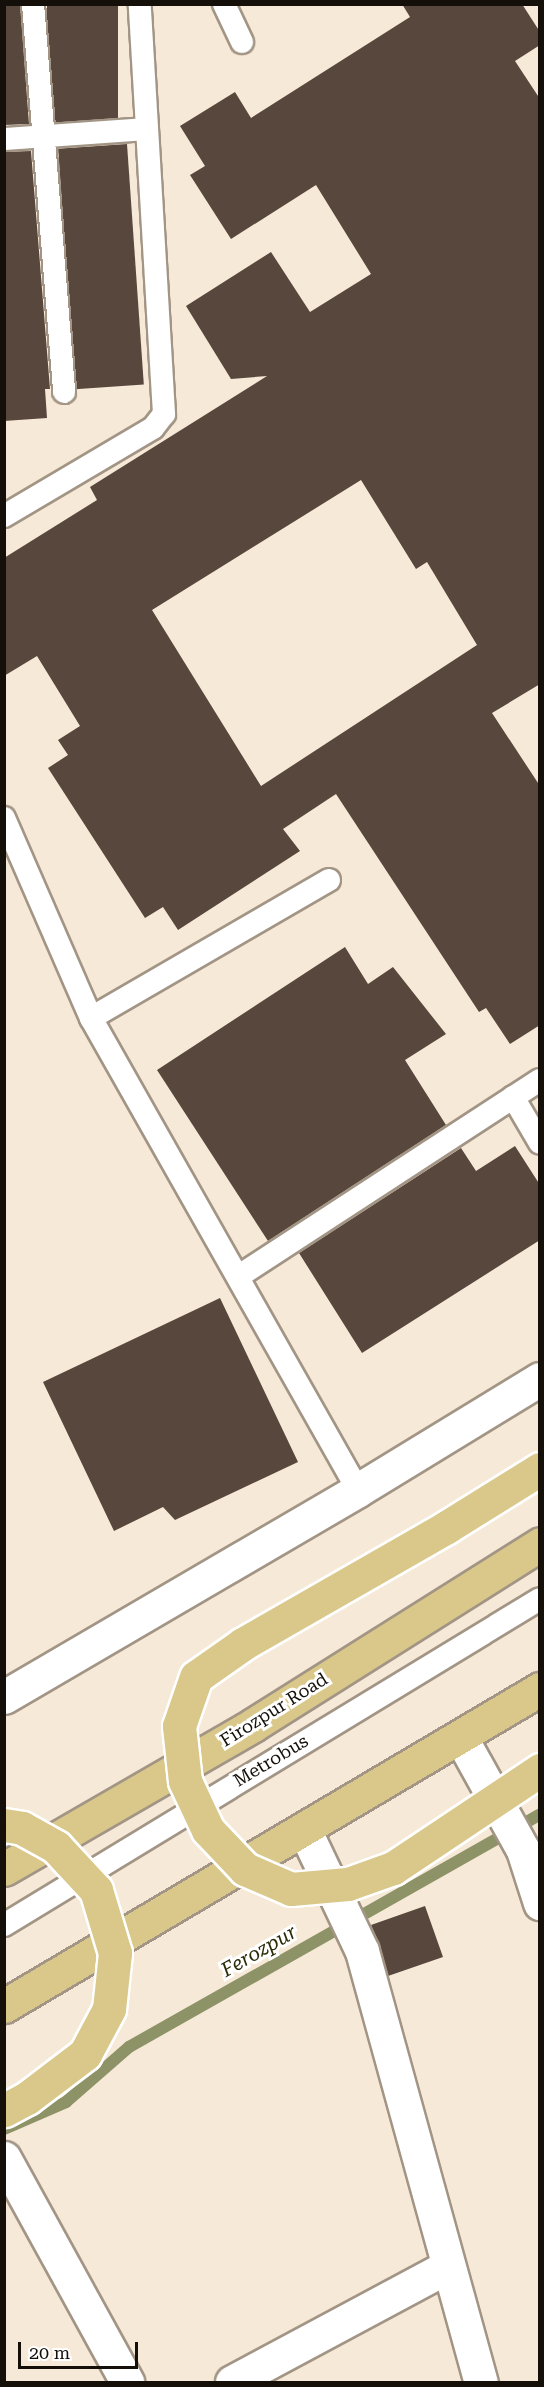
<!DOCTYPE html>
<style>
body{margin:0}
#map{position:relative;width:544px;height:2387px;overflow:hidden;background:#f6e9d7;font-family:"Roboto Serif",serif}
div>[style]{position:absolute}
.stream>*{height:12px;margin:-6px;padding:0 6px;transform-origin:6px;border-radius:6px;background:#8d9367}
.building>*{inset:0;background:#57473d;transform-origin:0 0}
.roads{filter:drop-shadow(2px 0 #a29585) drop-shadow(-2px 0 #a29585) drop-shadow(0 2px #a29585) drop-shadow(0 -2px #a29585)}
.service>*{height:22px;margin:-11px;padding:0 11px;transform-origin:11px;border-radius:11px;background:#fff}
.minor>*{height:33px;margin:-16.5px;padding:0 16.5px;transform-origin:16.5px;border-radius:16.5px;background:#fff}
.tertiary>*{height:33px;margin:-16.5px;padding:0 16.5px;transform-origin:16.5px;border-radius:16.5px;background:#fff}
.primary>*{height:33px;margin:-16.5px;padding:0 16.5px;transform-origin:16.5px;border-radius:16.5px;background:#d9c889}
.bridges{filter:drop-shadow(2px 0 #fff) drop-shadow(-2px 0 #fff) drop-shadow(0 2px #fff) drop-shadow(0 -2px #fff)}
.primary-bridge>*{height:33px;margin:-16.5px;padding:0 16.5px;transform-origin:16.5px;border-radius:16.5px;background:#d9c889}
span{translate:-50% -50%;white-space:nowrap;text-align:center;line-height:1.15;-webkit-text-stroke:6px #fff;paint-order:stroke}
.street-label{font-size:18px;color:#140f09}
.water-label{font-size:20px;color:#292c07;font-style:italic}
.frame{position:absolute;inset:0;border:6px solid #140f09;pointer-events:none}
.scale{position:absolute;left:18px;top:2342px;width:120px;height:27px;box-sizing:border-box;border:3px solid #140f09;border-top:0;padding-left:8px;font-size:18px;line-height:21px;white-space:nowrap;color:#140f09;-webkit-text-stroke:4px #fff;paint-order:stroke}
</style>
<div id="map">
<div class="stream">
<i style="left:4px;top:2129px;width:68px;rotate:-23.5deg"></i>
<i style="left:66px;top:2102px;width:84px;rotate:-41.1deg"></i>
<i style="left:129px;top:2047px;width:472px;rotate:-29.5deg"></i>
</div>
<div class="building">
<i style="clip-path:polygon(4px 4px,20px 4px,29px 124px,4px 125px)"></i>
<i style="left:47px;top:4px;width:71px;height:118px"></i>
<i style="clip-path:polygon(evenodd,402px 4px,522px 4px,540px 32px,540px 45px,515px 61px,540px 99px,540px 684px,492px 713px,540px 786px,540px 1025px,510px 1044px,486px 1008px,479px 1012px,336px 794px,283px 829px,300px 851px,178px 930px,163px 907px,145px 918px,48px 768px,68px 755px,58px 740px,80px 726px,37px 656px,4px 676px,4px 558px,97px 500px,90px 487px,267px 376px,231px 379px,186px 306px,271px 252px,310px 312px,371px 274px,316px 185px,231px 239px,190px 175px,205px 166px,180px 126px,235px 92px,251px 118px,410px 17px,402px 4px,361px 480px,416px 569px,427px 562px,477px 645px,261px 786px,152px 610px,361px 480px)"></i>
<i style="left:127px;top:144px;width:241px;height:69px;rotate:86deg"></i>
<i style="clip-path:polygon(31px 151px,50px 389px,45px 389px,47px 418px,4px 421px,4px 152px)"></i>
<i style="clip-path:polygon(345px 947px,368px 984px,393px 967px,446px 1034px,405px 1060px,446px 1125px,268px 1241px,157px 1070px)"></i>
<i style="clip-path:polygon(515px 1146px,540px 1185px,540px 1240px,362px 1353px,299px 1253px,461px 1148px,476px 1171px)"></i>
<i style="clip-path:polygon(220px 1298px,298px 1462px,175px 1520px,163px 1507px,114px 1531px,43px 1382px)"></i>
<i style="clip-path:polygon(425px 1906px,443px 1957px,388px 1976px,380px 1946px,371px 1925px)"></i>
</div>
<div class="roads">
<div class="service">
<i style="left:33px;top:4px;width:389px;rotate:85.4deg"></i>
<i style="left:224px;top:4px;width:42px;rotate:64.7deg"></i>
<i style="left:4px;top:139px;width:143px;rotate:-4deg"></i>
<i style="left:4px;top:516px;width:173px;rotate:-30.6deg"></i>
<i style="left:153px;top:428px;width:18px;rotate:-52deg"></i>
<i style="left:164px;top:414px;width:411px;rotate:-93.4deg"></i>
<i style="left:4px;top:818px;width:218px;rotate:66.5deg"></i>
<i style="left:91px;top:1018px;width:542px;rotate:60.5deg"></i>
<i style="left:91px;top:1018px;width:275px;rotate:-30.1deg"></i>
<i style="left:513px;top:1097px;width:53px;rotate:59.6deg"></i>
<i style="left:239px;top:1276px;width:359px;rotate:-33.1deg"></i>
<i style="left:4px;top:1925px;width:627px;rotate:-31.31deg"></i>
</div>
<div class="minor">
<i style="left:461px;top:1738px;width:128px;rotate:61deg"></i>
<i style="left:523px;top:1850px;width:56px;rotate:72.2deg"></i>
<i style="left:304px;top:1829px;width:135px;rotate:64.6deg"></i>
<i style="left:362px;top:1951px;width:447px;rotate:74.6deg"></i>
<i style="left:4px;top:2158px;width:256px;rotate:61.2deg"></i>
<i style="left:232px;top:2382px;width:245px;rotate:-28.2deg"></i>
</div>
<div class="tertiary">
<i style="left:4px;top:1697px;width:410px;rotate:-30.3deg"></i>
<i style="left:358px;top:1490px;width:213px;rotate:-31.4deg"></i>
</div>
<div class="primary">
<i style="left:4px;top:1869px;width:288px;rotate:-30deg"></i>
<i style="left:253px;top:1725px;width:339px;rotate:-32.2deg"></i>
<i style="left:4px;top:2006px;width:623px;rotate:-30.6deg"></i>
</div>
</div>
<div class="bridges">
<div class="primary-bridge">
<i style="left:540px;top:1469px;width:110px;rotate:148.1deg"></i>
<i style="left:447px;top:1527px;width:235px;rotate:150.2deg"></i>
<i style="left:243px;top:1644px;width:57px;rotate:144.9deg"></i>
<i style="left:196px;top:1677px;width:52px;rotate:109.1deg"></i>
<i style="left:179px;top:1726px;width:55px;rotate:83.8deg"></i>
<i style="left:185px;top:1781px;width:54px;rotate:64.9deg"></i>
<i style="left:208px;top:1830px;width:54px;rotate:46.5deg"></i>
<i style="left:245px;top:1869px;width:50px;rotate:23.5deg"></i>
<i style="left:291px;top:1889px;width:57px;rotate:-5deg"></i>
<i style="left:348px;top:1884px;width:48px;rotate:-19.6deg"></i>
<i style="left:393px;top:1868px;width:177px;rotate:-33.7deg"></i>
<i style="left:4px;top:1825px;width:18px;rotate:9deg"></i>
<i style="left:22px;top:1828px;width:39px;rotate:29deg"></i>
<i style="left:56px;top:1847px;width:59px;rotate:47.1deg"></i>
<i style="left:96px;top:1890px;width:66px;rotate:73.2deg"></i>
<i style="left:115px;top:1953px;width:56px;rotate:96.1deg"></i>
<i style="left:109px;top:2009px;width:51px;rotate:118.1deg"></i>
<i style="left:85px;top:2054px;width:73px;rotate:142.8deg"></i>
<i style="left:27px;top:2098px;width:26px;rotate:152deg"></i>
</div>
</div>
<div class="street-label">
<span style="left:274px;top:1710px;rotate:-32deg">Firozpur Road</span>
<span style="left:271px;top:1761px;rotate:-31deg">Metrobus</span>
</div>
<div class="water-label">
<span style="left:259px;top:1951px;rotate:-30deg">Ferozpur</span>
</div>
<div class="frame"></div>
<div class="scale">20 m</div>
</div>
